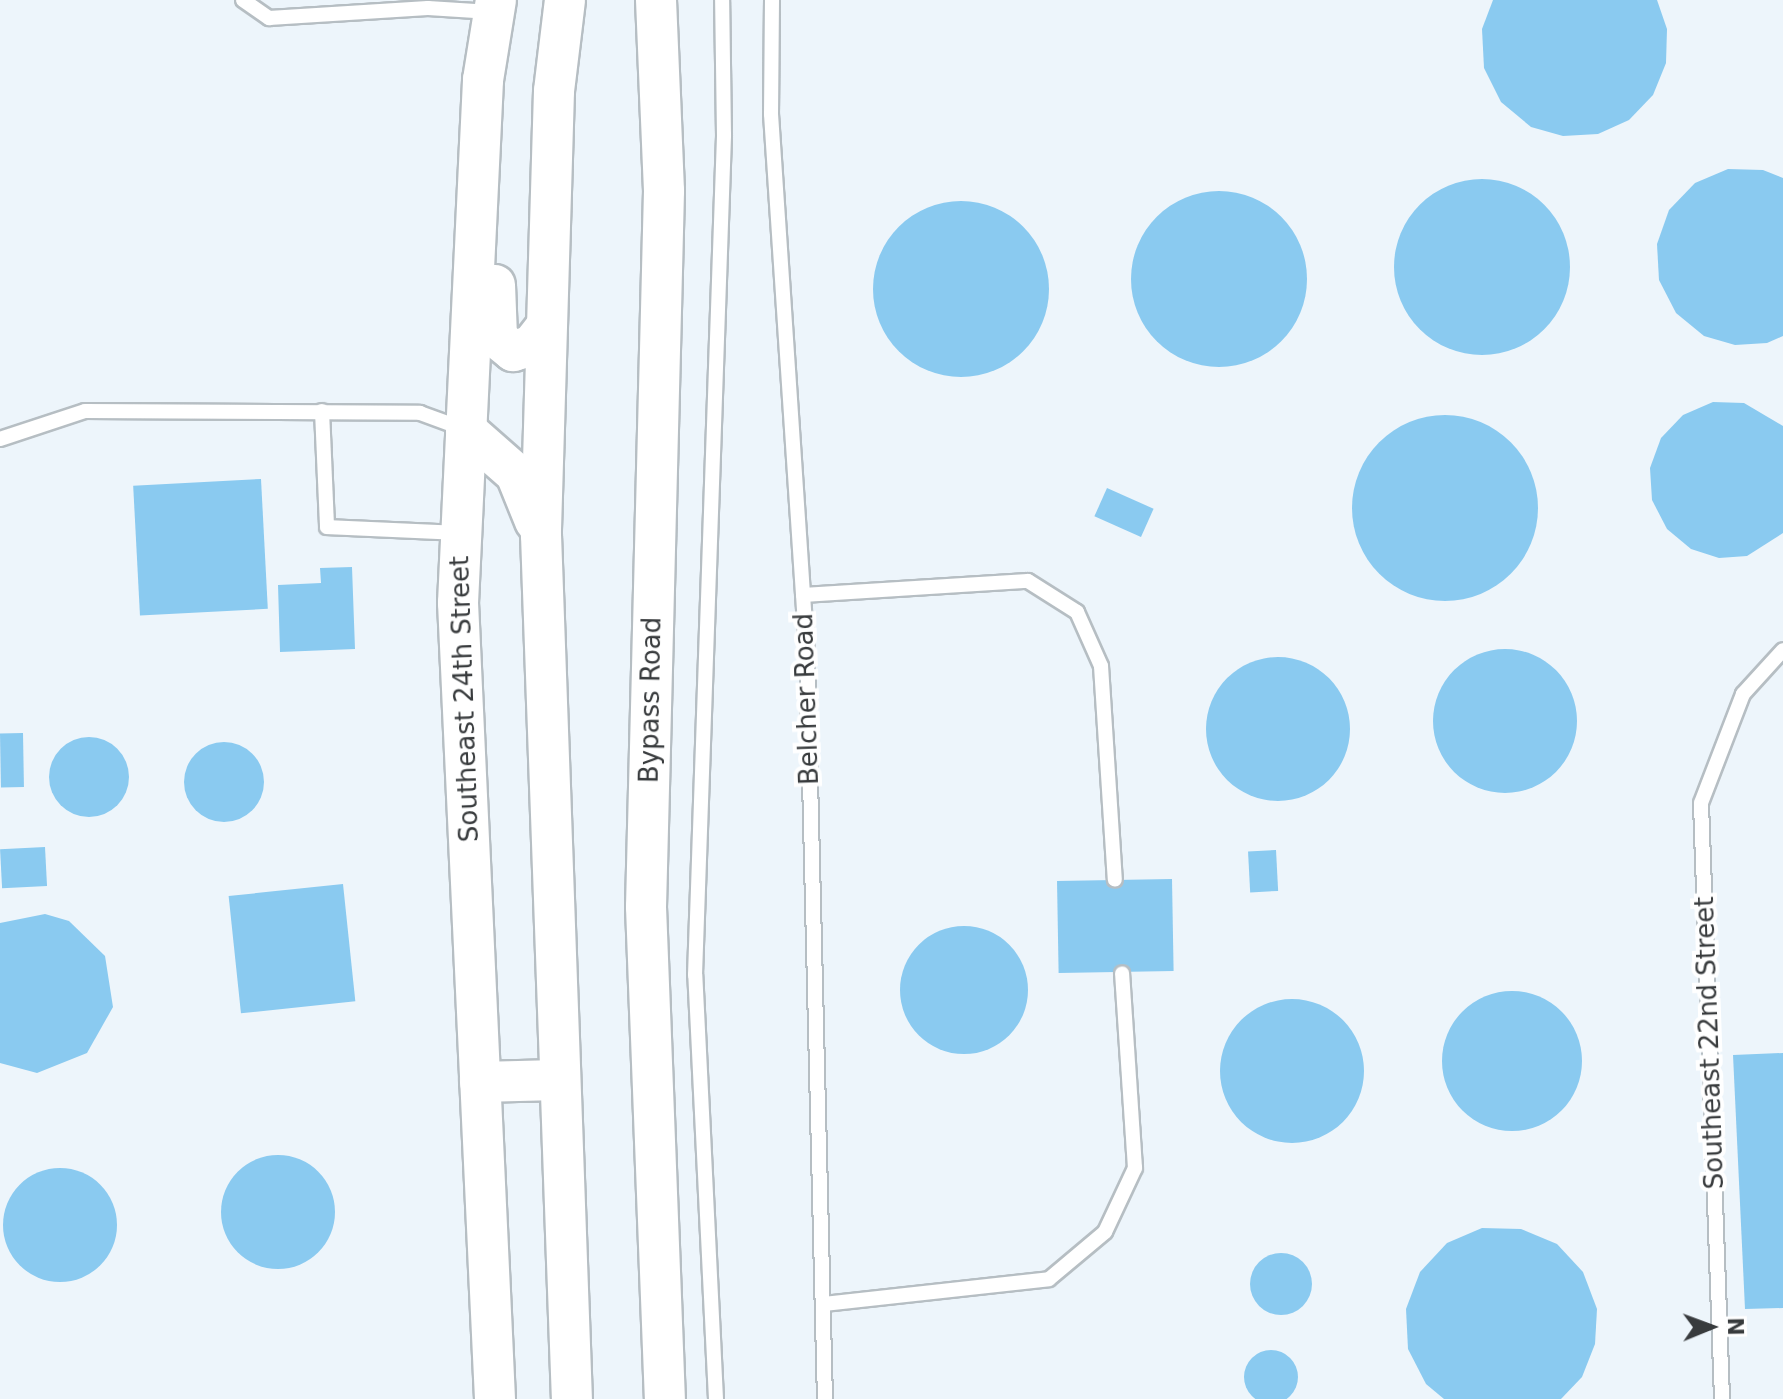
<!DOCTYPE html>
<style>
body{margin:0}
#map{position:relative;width:1783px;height:1399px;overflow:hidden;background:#edf5fb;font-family:"DejaVu Sans",sans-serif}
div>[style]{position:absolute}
.building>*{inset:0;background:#8acaf0;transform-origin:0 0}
.round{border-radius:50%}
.roads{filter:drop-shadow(2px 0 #b6bec3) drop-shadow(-2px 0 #b6bec3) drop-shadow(0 2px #b6bec3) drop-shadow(0 -2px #b6bec3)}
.lane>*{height:14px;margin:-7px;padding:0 7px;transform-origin:7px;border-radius:7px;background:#fff}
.secondary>*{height:40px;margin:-20px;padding:0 20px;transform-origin:20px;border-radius:20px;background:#fff}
span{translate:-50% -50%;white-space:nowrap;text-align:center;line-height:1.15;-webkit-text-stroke:8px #fff;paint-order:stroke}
.street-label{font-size:26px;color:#383b3d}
.north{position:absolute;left:1671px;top:1287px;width:80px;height:80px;-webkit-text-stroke:6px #fff;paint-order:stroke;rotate:89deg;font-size:22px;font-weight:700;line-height:32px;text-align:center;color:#383b3d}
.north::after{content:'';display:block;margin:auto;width:28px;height:36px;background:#383b3d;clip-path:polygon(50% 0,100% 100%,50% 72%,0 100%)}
</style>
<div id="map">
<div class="building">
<i style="clip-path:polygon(1493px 0,1657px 0,1667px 29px,1666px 63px,1653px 95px,1629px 120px,1598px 134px,1563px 136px,1531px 127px,1501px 102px,1484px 68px,1482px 29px)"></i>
<i style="clip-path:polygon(1728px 169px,1763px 170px,1783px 178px,1783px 336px,1767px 343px,1735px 345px,1704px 336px,1676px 313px,1659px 280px,1657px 244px,1669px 210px,1695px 183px)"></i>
<i class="round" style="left:1394px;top:179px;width:176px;height:176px"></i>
<i class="round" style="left:1131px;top:191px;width:176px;height:176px"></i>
<i class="round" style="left:873px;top:201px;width:176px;height:176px"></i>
<i style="clip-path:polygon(1713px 402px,1744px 403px,1783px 426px,1783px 533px,1747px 556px,1719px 558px,1691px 549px,1667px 529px,1652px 500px,1650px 468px,1661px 438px,1683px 415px)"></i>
<i class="round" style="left:1352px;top:415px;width:186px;height:186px"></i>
<i style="left:261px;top:479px;width:130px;height:128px;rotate:87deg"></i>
<i style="left:1107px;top:488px;width:51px;height:31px;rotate:24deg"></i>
<i style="clip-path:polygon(352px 567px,355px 649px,280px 652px,278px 585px,321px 583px,320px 568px)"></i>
<i class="round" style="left:1433px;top:649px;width:144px;height:144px"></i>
<i class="round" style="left:1206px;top:657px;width:144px;height:144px"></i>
<i style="left:23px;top:733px;width:54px;height:23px;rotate:89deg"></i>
<i class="round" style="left:49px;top:737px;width:80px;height:80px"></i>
<i class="round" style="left:184px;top:742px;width:80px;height:80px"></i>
<i style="left:45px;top:847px;width:39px;height:45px;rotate:87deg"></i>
<i style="left:1276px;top:850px;width:41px;height:28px;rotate:87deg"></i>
<i style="left:1172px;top:879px;width:92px;height:115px;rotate:89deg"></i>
<i style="left:343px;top:884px;width:118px;height:115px;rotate:84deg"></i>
<i style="clip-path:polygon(45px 914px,69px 921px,105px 956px,113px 1007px,87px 1053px,37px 1073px,0 1063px,0 923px)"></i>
<i class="round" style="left:900px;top:926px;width:128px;height:128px"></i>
<i class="round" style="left:1442px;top:991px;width:140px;height:140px"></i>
<i class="round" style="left:1220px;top:999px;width:144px;height:144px"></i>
<i style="clip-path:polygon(1783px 1053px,1783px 1308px,1745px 1309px,1733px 1055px)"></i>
<i class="round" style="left:221px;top:1155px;width:114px;height:114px"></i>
<i class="round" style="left:3px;top:1168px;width:114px;height:114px"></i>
<i style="clip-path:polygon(1482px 1228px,1521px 1229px,1557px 1244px,1583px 1272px,1597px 1309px,1595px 1344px,1582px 1377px,1561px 1399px,1444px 1399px,1426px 1384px,1408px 1349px,1406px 1309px,1420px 1272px,1447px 1243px)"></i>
<i class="round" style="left:1250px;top:1253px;width:62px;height:62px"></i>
<i class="round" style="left:1244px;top:1350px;width:54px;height:54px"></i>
</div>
<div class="roads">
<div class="lane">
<i style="left:243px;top:0;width:32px;rotate:35deg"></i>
<i style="left:269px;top:18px;width:159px;rotate:-3.6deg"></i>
<i style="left:428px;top:8px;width:63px;rotate:3.6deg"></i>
<i style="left:772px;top:0;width:114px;rotate:90.5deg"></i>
<i style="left:771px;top:114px;width:541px;rotate:86.19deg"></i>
<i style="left:807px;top:654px;width:745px;rotate:88.62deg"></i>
<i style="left:322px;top:411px;width:116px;rotate:87.5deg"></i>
<i style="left:327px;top:527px;width:132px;rotate:2.6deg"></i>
<i style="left:0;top:439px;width:89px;rotate:-18.2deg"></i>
<i style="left:85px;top:411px;width:335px;rotate:0.3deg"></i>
<i style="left:420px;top:413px;width:47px;rotate:20deg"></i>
<i style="left:803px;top:595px;width:225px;rotate:-3.6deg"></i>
<i style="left:1028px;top:581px;width:58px;rotate:32.3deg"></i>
<i style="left:1077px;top:612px;width:59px;rotate:66deg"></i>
<i style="left:1101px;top:666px;width:214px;rotate:86.3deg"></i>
<i style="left:824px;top:1304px;width:226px;rotate:-6.3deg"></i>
<i style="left:1049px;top:1279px;width:73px;rotate:-40deg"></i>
<i style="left:1105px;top:1232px;width:71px;rotate:-64.9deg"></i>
<i style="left:1135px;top:1168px;width:195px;rotate:-93.8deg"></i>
<i style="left:716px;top:1399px;width:425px;rotate:-92.8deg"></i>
<i style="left:695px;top:975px;width:841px;rotate:-88.02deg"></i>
<i style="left:724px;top:135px;width:135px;rotate:-90.8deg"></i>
<i style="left:1722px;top:1399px;width:596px;rotate:-92.02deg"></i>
<i style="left:1701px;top:803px;width:117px;rotate:-68.9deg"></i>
<i style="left:1743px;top:694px;width:59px;rotate:-47.7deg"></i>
</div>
<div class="secondary">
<i style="left:565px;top:0;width:92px;rotate:96.9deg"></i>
<i style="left:554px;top:91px;width:444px;rotate:91.7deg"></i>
<i style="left:541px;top:535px;width:865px;rotate:87.95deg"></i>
<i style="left:656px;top:0;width:191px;rotate:87.6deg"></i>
<i style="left:664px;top:191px;width:716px;rotate:91.44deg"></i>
<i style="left:646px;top:907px;width:492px;rotate:87.8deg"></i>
<i style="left:495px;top:285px;width:53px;rotate:87.8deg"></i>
<i style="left:497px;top:338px;width:21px;rotate:39deg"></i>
<i style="left:513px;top:351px;width:19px;rotate:-16deg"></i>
<i style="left:531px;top:346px;width:23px;rotate:-52deg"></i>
<i style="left:466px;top:430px;width:67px;rotate:41.3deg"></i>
<i style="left:516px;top:474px;width:51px;rotate:68deg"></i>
<i style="left:480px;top:1082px;width:77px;rotate:-1.5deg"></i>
<i style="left:495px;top:1399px;width:797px;rotate:-92.66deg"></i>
<i style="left:458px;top:603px;width:524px;rotate:-87.26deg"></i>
<i style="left:483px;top:80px;width:81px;rotate:-80.8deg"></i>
</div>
</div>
<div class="street-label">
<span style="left:465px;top:699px;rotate:-92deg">Southeast 24th Street</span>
<span style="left:807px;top:699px;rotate:-92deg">Belcher Road</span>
<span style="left:651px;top:700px;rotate:-89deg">Bypass Road</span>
<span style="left:1710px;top:1043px;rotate:-92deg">Southeast 22nd Street</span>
</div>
<div class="north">N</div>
</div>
